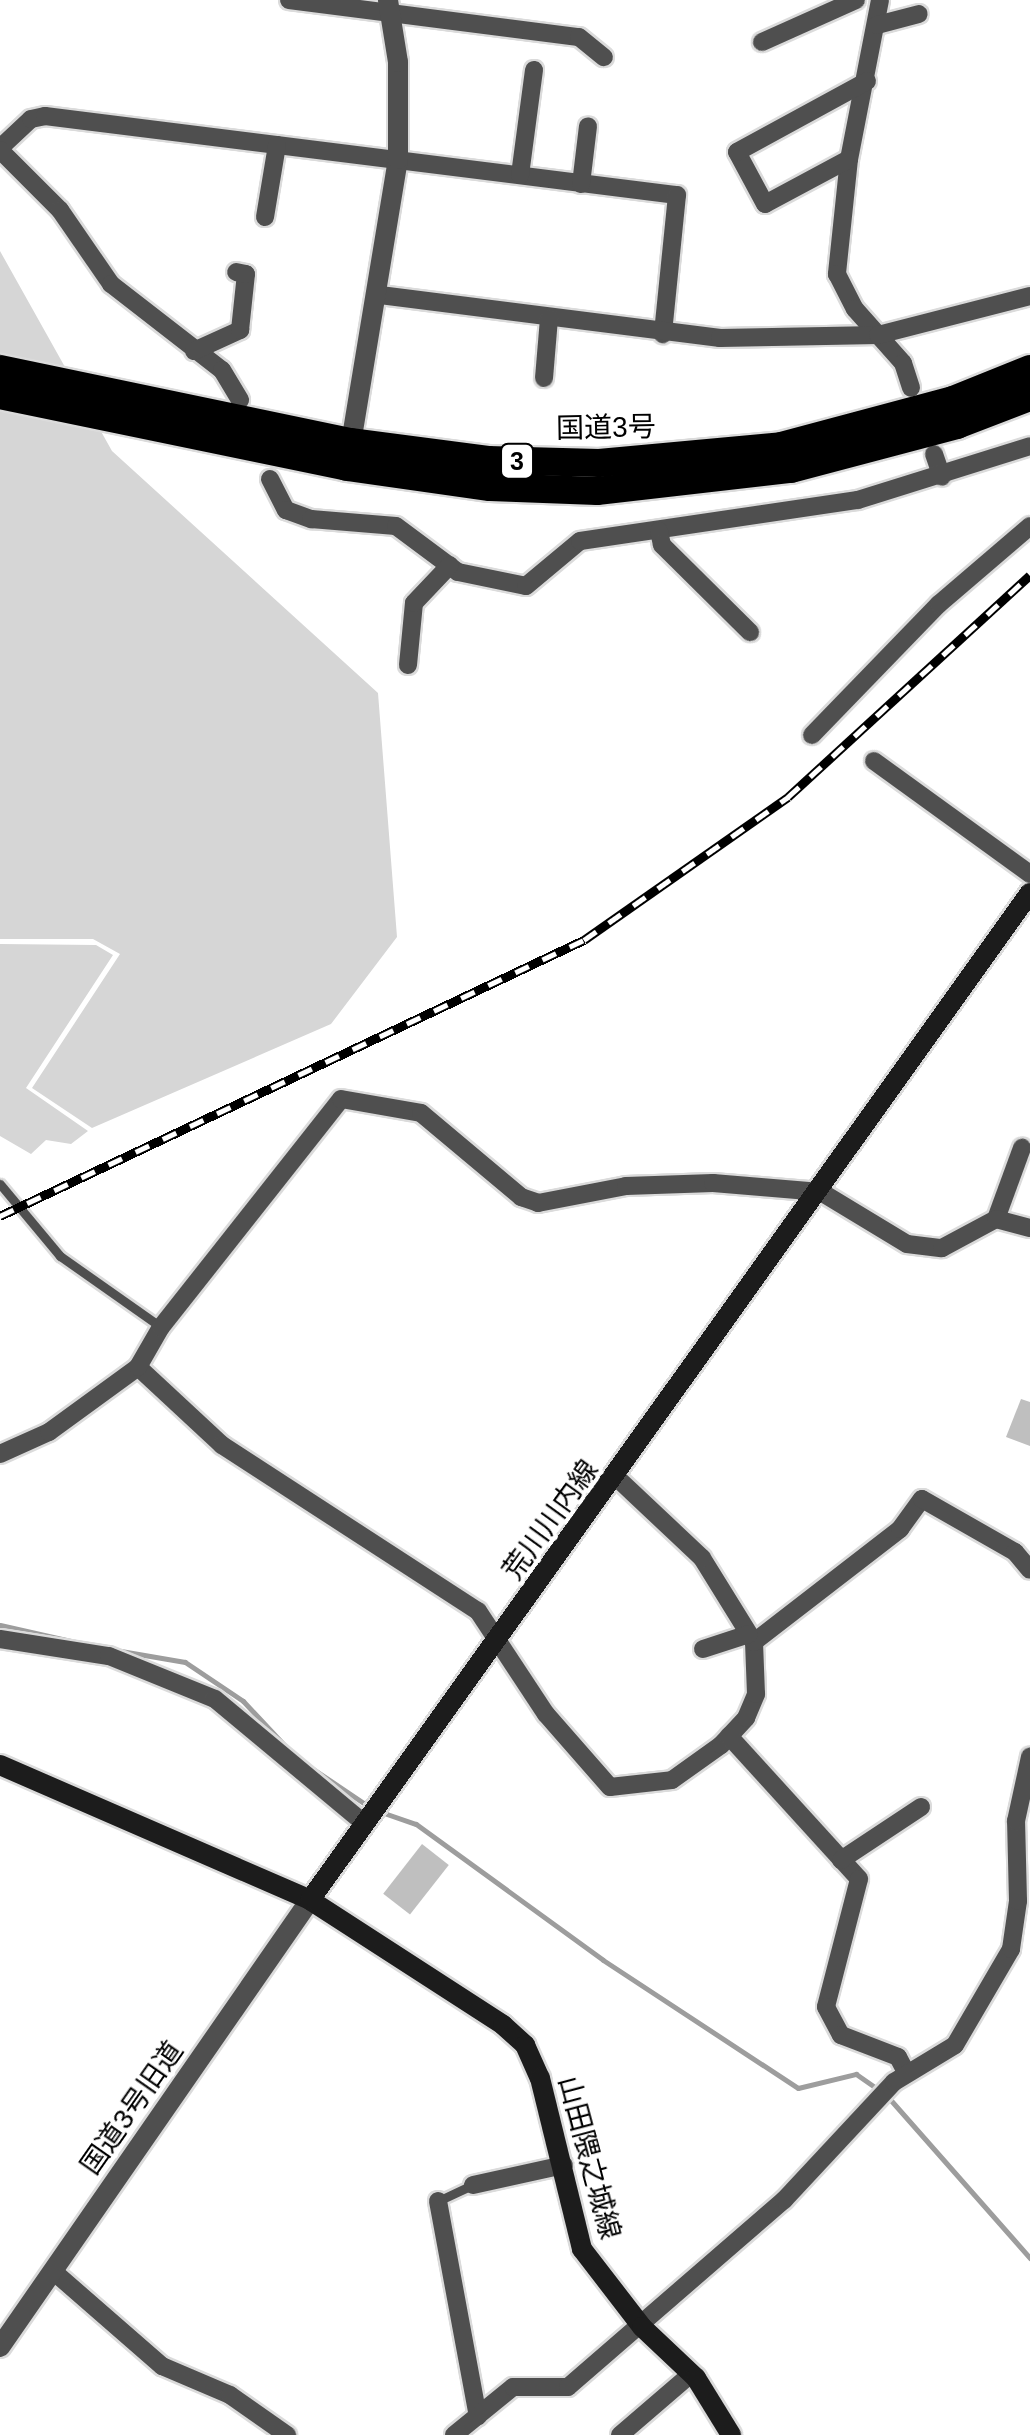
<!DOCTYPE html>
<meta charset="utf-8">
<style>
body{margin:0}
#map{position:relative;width:1030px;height:2435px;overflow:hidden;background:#fff;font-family:Arial,"Noto Sans JP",sans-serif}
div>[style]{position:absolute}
.green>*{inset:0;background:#d6d6d6}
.stream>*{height:5px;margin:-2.5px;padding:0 2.5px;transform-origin:2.5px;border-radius:2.5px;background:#9d9d9d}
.building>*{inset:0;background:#bfbfbf;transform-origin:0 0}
.roads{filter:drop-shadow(2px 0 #dbdbdb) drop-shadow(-2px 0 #dbdbdb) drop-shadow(0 2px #dbdbdb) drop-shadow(0 -2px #dbdbdb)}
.service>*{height:9px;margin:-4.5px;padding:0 4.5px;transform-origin:4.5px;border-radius:4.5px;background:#4f4f4f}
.minor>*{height:18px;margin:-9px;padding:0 9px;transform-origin:9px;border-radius:9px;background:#4f4f4f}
.tertiary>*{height:20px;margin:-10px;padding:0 10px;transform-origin:10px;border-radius:10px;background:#4f4f4f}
.secondary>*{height:20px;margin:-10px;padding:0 10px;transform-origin:10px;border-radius:10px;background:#1c1c1c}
.trunk>*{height:28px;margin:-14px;padding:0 14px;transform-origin:14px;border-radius:14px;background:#000}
.rail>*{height:9px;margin-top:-4.5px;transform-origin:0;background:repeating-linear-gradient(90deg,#fff 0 15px,#000 0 30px);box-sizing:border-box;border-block:2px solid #000}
span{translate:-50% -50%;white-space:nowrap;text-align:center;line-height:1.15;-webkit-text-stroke:8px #fff;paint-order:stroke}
.shield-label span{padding:2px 8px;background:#fff;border:2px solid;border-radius:8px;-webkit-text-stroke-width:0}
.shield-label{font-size:25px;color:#000;font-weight:700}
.street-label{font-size:28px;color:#000}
</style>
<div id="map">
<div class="green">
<i style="clip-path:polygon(0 251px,112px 451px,378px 693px,397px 937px,331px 1024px,92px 1128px,32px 1088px,120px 954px,93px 939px,0 939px)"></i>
<i style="clip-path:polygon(0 944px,96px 945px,113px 955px,26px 1088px,88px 1131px,71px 1144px,46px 1140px,31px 1154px,0 1136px)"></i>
</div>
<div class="stream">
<i style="left:0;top:1625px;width:77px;rotate:12.8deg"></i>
<i style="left:115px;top:1650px;width:71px;rotate:9.7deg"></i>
<i style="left:185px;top:1662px;width:70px;rotate:33.9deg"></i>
<i style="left:243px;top:1701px;width:63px;rotate:46.9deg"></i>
<i style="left:310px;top:1767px;width:73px;rotate:33.9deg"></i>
<i style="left:381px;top:1812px;width:37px;rotate:19deg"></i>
<i style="left:416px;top:1824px;width:231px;rotate:36deg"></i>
<i style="left:603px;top:1960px;width:233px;rotate:33.3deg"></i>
<i style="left:798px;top:2088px;width:60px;rotate:-13.6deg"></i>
<i style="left:856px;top:2074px;width:28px;rotate:35deg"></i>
<i style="left:888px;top:2097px;width:215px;rotate:48.6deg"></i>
</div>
<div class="building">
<i style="clip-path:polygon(1021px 1399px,1030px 1402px,1030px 1446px,1006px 1437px)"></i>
<i style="left:422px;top:1844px;width:34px;height:63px;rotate:38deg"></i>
</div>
<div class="roads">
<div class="service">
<i style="left:0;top:1184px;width:94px;rotate:50.2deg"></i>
<i style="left:60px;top:1256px;width:123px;rotate:35.1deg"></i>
<i style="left:438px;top:2201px;width:38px;rotate:-25deg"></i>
</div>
<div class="minor">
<i style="left:289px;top:0;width:292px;rotate:7.3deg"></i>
<i style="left:579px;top:37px;width:32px;rotate:39deg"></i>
<i style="left:880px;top:0;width:162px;rotate:101deg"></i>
<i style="left:849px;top:159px;width:116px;rotate:96deg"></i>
<i style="left:837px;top:274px;width:39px;rotate:63deg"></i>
<i style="left:855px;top:309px;width:72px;rotate:48.4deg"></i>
<i style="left:903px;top:363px;width:26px;rotate:72deg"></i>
<i style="left:877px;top:25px;width:43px;rotate:-14.7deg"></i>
<i style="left:762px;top:42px;width:103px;rotate:-24.1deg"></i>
<i style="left:0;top:148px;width:42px;rotate:-43.1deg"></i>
<i style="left:31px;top:119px;width:14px;rotate:-12deg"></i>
<i style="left:45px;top:116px;width:637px;rotate:7.13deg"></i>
<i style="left:677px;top:195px;width:140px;rotate:95.8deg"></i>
<i style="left:0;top:150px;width:85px;rotate:45deg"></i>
<i style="left:60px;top:210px;width:90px;rotate:55.4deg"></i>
<i style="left:111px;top:284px;width:140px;rotate:37.8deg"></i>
<i style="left:222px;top:370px;width:35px;rotate:59deg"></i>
<i style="left:849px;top:159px;width:95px;rotate:151.8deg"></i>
<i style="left:765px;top:204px;width:59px;rotate:-118.3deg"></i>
<i style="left:737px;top:152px;width:148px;rotate:-28.6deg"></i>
<i style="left:520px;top:175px;width:106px;rotate:-82.4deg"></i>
<i style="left:581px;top:184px;width:58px;rotate:-83.1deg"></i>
<i style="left:265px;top:217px;width:73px;rotate:-80.5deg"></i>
<i style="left:380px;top:295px;width:343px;rotate:7.2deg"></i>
<i style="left:720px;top:338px;width:158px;rotate:-1.1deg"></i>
<i style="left:878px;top:335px;width:157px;rotate:-14.4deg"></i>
<i style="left:194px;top:351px;width:51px;rotate:-24.5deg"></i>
<i style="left:240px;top:330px;width:56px;rotate:-83.9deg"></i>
<i style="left:246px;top:274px;width:10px;rotate:-169deg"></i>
<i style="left:544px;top:378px;width:60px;rotate:-85.2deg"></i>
<i style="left:934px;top:454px;width:24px;rotate:71deg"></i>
<i style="left:270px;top:479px;width:35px;rotate:63deg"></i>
<i style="left:286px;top:510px;width:27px;rotate:20deg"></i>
<i style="left:311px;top:519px;width:85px;rotate:4.7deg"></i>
<i style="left:396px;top:526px;width:77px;rotate:36.6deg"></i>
<i style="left:458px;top:572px;width:69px;rotate:11.6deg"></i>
<i style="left:526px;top:586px;width:70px;rotate:-39.8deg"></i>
<i style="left:580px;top:541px;width:281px;rotate:-8.4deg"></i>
<i style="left:858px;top:500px;width:180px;rotate:-17.4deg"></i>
<i style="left:659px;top:531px;width:14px;rotate:78deg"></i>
<i style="left:662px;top:545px;width:124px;rotate:44.7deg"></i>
<i style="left:408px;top:665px;width:62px;rotate:-84.5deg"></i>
<i style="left:414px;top:603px;width:52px;rotate:-46.5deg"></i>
<i style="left:812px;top:735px;width:182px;rotate:-45.9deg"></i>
<i style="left:939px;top:604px;width:120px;rotate:-40.6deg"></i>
<i style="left:874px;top:761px;width:193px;rotate:35.9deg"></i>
<i style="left:996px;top:1219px;width:76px;rotate:-69.9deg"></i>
<i style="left:138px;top:1367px;width:115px;rotate:42.9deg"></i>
<i style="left:222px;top:1445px;width:305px;rotate:33deg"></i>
<i style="left:478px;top:1611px;width:123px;rotate:56.6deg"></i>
<i style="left:546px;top:1714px;width:97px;rotate:48.8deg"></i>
<i style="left:610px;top:1787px;width:62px;rotate:-6.4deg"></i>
<i style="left:672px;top:1780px;width:60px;rotate:-35.5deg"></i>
<i style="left:721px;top:1745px;width:37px;rotate:-47deg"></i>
<i style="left:746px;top:1718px;width:26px;rotate:-67deg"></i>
<i style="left:756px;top:1694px;width:52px;rotate:-92.2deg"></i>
<i style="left:754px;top:1642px;width:99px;rotate:-121.8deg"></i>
<i style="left:702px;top:1558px;width:118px;rotate:-136.7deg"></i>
<i style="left:0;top:1454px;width:54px;rotate:-24.2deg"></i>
<i style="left:49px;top:1432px;width:110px;rotate:-36.1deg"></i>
<i style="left:138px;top:1367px;width:46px;rotate:-60.1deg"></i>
<i style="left:161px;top:1327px;width:290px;rotate:-51.7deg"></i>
<i style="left:341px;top:1099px;width:81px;rotate:9.9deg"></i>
<i style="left:421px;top:1113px;width:131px;rotate:40deg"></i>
<i style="left:521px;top:1197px;width:18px;rotate:19deg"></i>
<i style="left:538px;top:1203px;width:90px;rotate:-10.9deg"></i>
<i style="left:626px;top:1186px;width:87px;rotate:-2deg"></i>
<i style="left:713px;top:1183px;width:108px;rotate:4.8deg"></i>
<i style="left:821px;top:1192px;width:100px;rotate:31.2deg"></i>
<i style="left:907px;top:1244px;width:35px;rotate:7deg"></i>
<i style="left:942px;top:1248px;width:61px;rotate:-28.2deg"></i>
<i style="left:996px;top:1219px;width:35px;rotate:15deg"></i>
<i style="left:0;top:1639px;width:110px;rotate:8.9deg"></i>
<i style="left:109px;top:1656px;width:114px;rotate:22.1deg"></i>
<i style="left:215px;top:1699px;width:195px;rotate:39.8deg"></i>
<i style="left:754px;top:1642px;width:185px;rotate:-37.7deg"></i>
<i style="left:900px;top:1529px;width:37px;rotate:-54deg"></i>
<i style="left:922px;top:1499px;width:107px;rotate:29.7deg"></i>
<i style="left:1015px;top:1552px;width:23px;rotate:50deg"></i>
<i style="left:703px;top:1649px;width:48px;rotate:-18.1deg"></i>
<i style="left:729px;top:1736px;width:193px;rotate:47.7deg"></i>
<i style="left:859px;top:1879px;width:132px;rotate:104.5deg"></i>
<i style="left:826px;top:2007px;width:32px;rotate:62deg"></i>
<i style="left:841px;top:2035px;width:61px;rotate:21.1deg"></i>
<i style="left:898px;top:2057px;width:17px;rotate:62deg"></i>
<i style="left:841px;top:1860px;width:96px;rotate:-33.5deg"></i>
<i style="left:473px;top:2185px;width:93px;rotate:-12.4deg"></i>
<i style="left:438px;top:2201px;width:219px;rotate:79.5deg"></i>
<i style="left:53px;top:2271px;width:145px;rotate:41.1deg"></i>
<i style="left:162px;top:2366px;width:74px;rotate:23.1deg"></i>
<i style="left:230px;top:2395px;width:70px;rotate:35.1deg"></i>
<i style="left:454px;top:2435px;width:76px;rotate:-39.1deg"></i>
<i style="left:513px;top:2387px;width:55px"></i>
<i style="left:568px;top:2387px;width:286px;rotate:-40.9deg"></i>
<i style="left:784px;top:2200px;width:161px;rotate:-47deg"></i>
<i style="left:894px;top:2082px;width:71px;rotate:-31.2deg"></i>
<i style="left:955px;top:2045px;width:111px;rotate:-59.7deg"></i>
<i style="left:1011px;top:1949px;width:49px;rotate:-81.7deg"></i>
<i style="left:1018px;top:1901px;width:80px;rotate:-91.4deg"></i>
<i style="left:1016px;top:1821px;width:66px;rotate:-77.7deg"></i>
<i style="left:620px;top:2435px;width:94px;rotate:-40.7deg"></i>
</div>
<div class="tertiary">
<i style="left:349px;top:455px;width:300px;rotate:-80.6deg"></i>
<i style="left:398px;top:159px;width:97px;rotate:-90deg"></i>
<i style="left:398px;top:62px;width:63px;rotate:-99.2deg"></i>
<i style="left:0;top:2347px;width:544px;rotate:-55.26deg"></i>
</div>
<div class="secondary">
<i style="left:0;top:1765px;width:338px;rotate:23.5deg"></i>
<i style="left:310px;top:1900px;width:230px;rotate:32.9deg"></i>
<i style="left:503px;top:2025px;width:30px;rotate:42deg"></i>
<i style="left:525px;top:2045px;width:36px;rotate:66deg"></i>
<i style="left:540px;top:2078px;width:176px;rotate:76.2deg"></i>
<i style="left:582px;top:2249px;width:98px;rotate:52.4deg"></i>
<i style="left:642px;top:2327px;width:74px;rotate:43.4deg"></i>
<i style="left:696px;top:2378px;width:67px;rotate:58.4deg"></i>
<i style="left:310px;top:1900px;width:1238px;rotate:-54.44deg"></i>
</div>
<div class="trunk">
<i style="left:0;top:369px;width:358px;rotate:11.8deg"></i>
<i style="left:350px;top:442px;width:139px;rotate:7.4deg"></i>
<i style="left:488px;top:460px;width:111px;rotate:1.5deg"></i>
<i style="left:599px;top:463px;width:183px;rotate:-5.3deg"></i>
<i style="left:781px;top:446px;width:178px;rotate:-15deg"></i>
<i style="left:953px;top:400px;width:83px;rotate:-21.9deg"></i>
<i style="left:0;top:395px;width:354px;rotate:11.7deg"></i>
<i style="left:347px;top:467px;width:144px;rotate:8deg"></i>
<i style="left:490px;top:487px;width:107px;rotate:2.1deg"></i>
<i style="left:597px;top:491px;width:195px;rotate:-6.5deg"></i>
<i style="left:791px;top:469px;width:172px;rotate:-14.8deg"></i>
<i style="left:957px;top:425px;width:78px;rotate:-21deg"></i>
</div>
</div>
<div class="rail">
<i style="left:0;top:1216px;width:646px;rotate:-25.3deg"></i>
<i style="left:584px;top:940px;width:249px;rotate:-35deg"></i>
<i style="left:788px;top:797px;width:328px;rotate:-42.5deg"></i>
</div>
<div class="shield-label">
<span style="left:517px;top:461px">3</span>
</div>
<div class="street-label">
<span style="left:606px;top:428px;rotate:-1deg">国道3号</span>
<span style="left:551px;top:1520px;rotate:-54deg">荒川川内線</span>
<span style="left:132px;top:2108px;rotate:-55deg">国道3号旧道</span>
<span style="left:589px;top:2158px;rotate:75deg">山田隈之城線</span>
</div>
</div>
